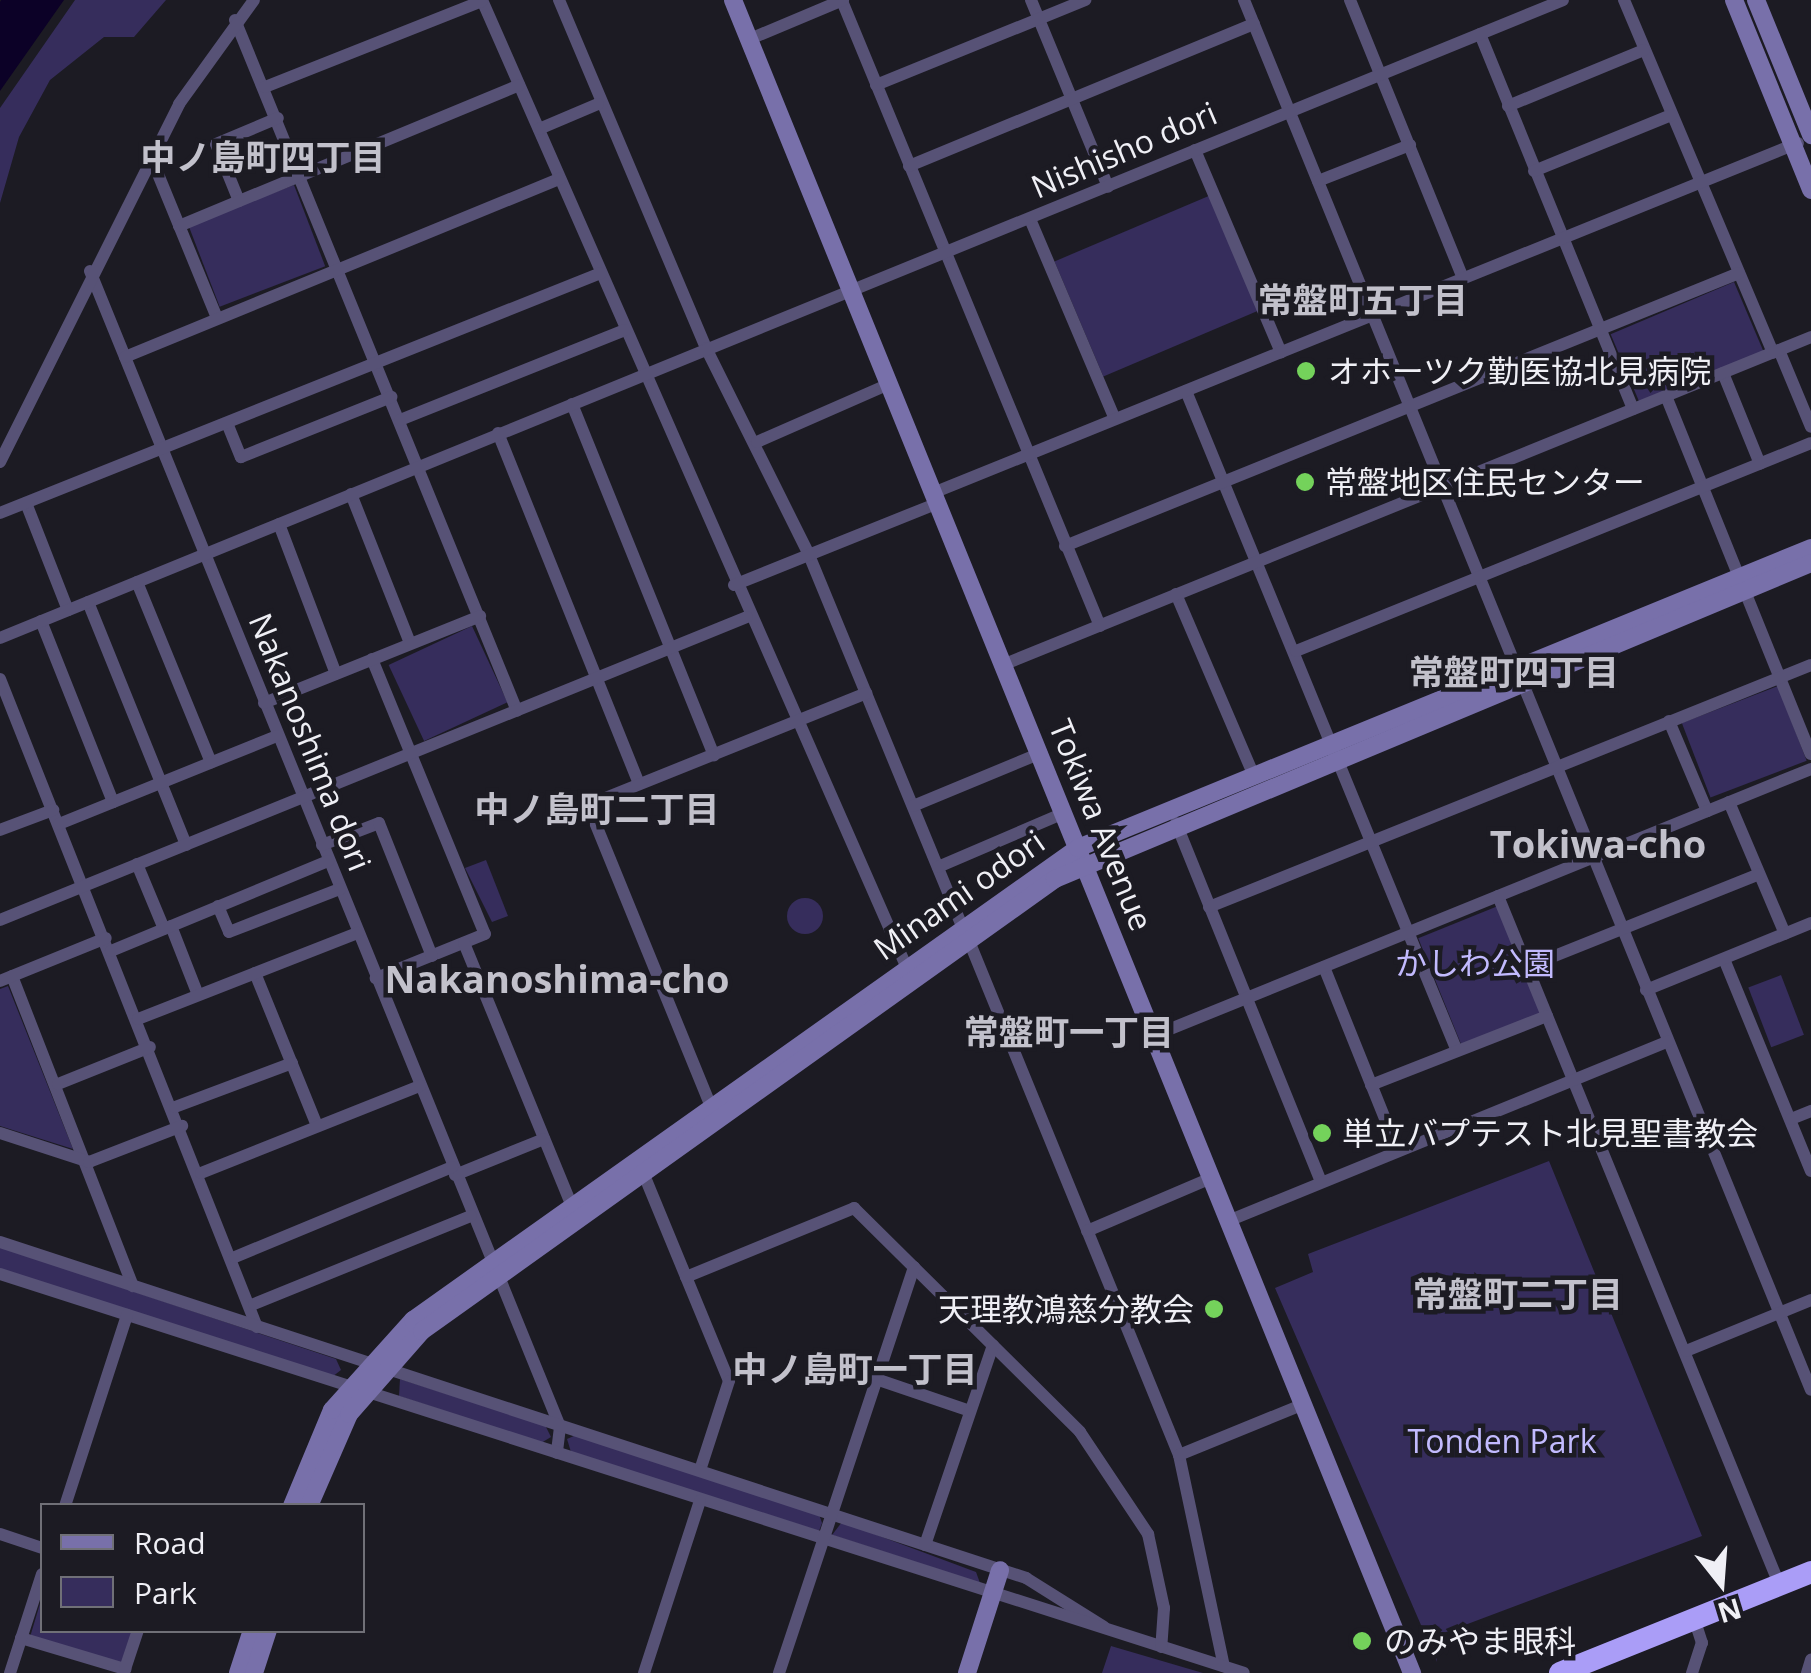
<!DOCTYPE html>
<meta charset="utf-8">
<style>
body{margin:0}
#map{position:relative;width:1811px;height:1673px;overflow:hidden;background:#1c1b23;font-family:"Open Sans","Noto Sans JP",sans-serif}
div>[style]{position:absolute}
.green>*{inset:0;background:#362d5c;transform-origin:0 0}
.round{border-radius:50%}
.water>*{inset:0;background:#0c0127}
.street>*{height:12px;margin:-6px;padding:0 6px;transform-origin:6px;border-radius:6px;background:#575276}
.secondary>*{height:18px;margin:-9px;padding:0 9px;transform-origin:9px;border-radius:9px;background:#7870aa}
.highway>*{height:22px;margin:-11px;padding:0 11px;transform-origin:11px;border-radius:11px;background:#aa9df7}
.dots>*{width:28px;height:28px;translate:-50% -50%;box-sizing:border-box;border:5px solid #1c1b23;border-radius:50%}
span{translate:-50% -50%;white-space:nowrap;text-align:center;line-height:1.15;-webkit-text-stroke:9px #1c1b23;paint-order:stroke}
.street-label{font-size:32px;color:#efeff5}
.poi-label{font-size:32px;color:#efeff5}
.left{translate:0 -50%;text-align:left}
.right{translate:-100% -50%;text-align:right}
.park-label{font-size:32px;color:#c2bafe}
.neighbourhood-label{font-size:35px;color:#c2c1cb;font-weight:700}
.quarter-label{font-size:38px;color:#c2c1cb;font-weight:700}
.legend{position:absolute;left:40px;top:1503px;width:325px;height:130px;box-sizing:border-box;background:#1c1b23;border:2px solid #707077;margin:0;padding:12px 18px;list-style:none;font-size:30px;color:#efeff5}
.legend li{display:flex;align-items:center;gap:20px;height:50px}
.legend b{width:50px;border:2px solid #707077}
.north{position:absolute;left:1671px;top:1533px;width:100px;height:100px;-webkit-text-stroke:8px #1c1b23;paint-order:stroke;rotate:163deg;font-size:28px;font-weight:700;line-height:40px;text-align:center;color:#efeff5}
.north::after{content:'';display:block;margin:auto;width:35px;height:45px;background:#efeff5;clip-path:polygon(50% 0,100% 100%,50% 72%,0 100%)}
</style>
<div id="map">
<div class="green">
<i style="clip-path:polygon(75px 0,166px 0,134px 37px,104px 37px,50px 80px,19px 137px,0 203px,0 108px)"></i>
<i style="left:294px;top:185px;width:87px;height:113px;rotate:69deg"></i>
<i style="left:1211px;top:195px;width:125px;height:170px;rotate:67deg"></i>
<i style="left:1734px;top:282px;width:75px;height:134px;rotate:67deg"></i>
<i style="left:472px;top:626px;width:84px;height:92px;rotate:65deg"></i>
<i style="left:1778px;top:686px;width:80px;height:103px;rotate:69deg"></i>
<i style="clip-path:polygon(486px 860px,508px 916px,492px 922px,465px 868px)"></i>
<i class="round" style="left:787px;top:898px;width:36px;height:36px"></i>
<i style="left:1498px;top:906px;width:116px;height:86px;rotate:68deg"></i>
<i style="left:1781px;top:975px;width:64px;height:35px;rotate:69deg"></i>
<i style="clip-path:polygon(8px 986px,73px 1149px,0 1126px,0 989px)"></i>
<i style="clip-path:polygon(1549px 1161px,1702px 1536px,1433px 1637px,1437px 1662px,1275px 1288px,1313px 1272px,1308px 1254px)"></i>
<i style="clip-path:polygon(0 1247px,336px 1359px,341px 1370px,332px 1377px,0 1270px)"></i>
<i style="clip-path:polygon(400px 1379px,545px 1425px,551px 1437px,541px 1443px,399px 1396px)"></i>
<i style="clip-path:polygon(576px 1435px,819px 1514px,822px 1523px,819px 1531px,571px 1452px,567px 1439px)"></i>
<i style="clip-path:polygon(842px 1522px,976px 1572px,980px 1583px,832px 1535px)"></i>
<i style="clip-path:polygon(42px 1597px,42px 1630px,133px 1631px,122px 1665px,30px 1637px)"></i>
<i style="clip-path:polygon(1111px 1646px,1203px 1673px,1102px 1673px)"></i>
</div>
<div class="water">
<i style="clip-path:polygon(1px 0,64px 0,0 91px,0 2px)"></i>
</div>
<div class="street">
<i style="left:482px;top:0;width:1057px;rotate:66.3deg"></i>
<i style="left:559px;top:0;width:378px;rotate:67.1deg"></i>
<i style="left:706px;top:348px;width:231px;rotate:63.5deg"></i>
<i style="left:809px;top:555px;width:404px;rotate:67.6deg"></i>
<i style="left:1031px;top:0;width:202px;rotate:67.6deg"></i>
<i style="left:1244px;top:0;width:1501px;rotate:67.81deg"></i>
<i style="left:1350px;top:0;width:300px;rotate:67.9deg"></i>
<i style="left:1624px;top:0;width:383px;rotate:67.1deg"></i>
<i style="left:842px;top:1px;width:676px;rotate:67.57deg"></i>
<i style="left:235px;top:20px;width:746px;rotate:67.8deg"></i>
<i style="left:1480px;top:34px;width:405px;rotate:67.8deg"></i>
<i style="left:750px;top:39px;width:101px;rotate:-22.8deg"></i>
<i style="left:876px;top:85px;width:226px;rotate:-22.1deg"></i>
<i style="left:265px;top:87px;width:233px;rotate:-21.6deg"></i>
<i style="left:1508px;top:106px;width:147px;rotate:-22.4deg"></i>
<i style="left:539px;top:129px;width:64px;rotate:-23deg"></i>
<i style="left:1195px;top:150px;width:220px;rotate:67deg"></i>
<i style="left:151px;top:157px;width:174px;rotate:67.7deg"></i>
<i style="left:909px;top:166px;width:373px;rotate:-22.4deg"></i>
<i style="left:1534px;top:171px;width:148px;rotate:-22.2deg"></i>
<i style="left:1318px;top:181px;width:99px;rotate:-21.4deg"></i>
<i style="left:239px;top:201px;width:61px;rotate:-112deg"></i>
<i style="left:216px;top:144px;width:67px;rotate:-22.8deg"></i>
<i style="left:1030px;top:219px;width:217px;rotate:67deg"></i>
<i style="left:179px;top:226px;width:368px;rotate:-22.5deg"></i>
<i style="left:90px;top:271px;width:1248px;rotate:67.87deg"></i>
<i style="left:560px;top:1427px;width:26px;rotate:97deg"></i>
<i style="left:1779px;top:350px;width:83px;rotate:67.4deg"></i>
<i style="left:125px;top:357px;width:470px;rotate:-22.3deg"></i>
<i style="left:1723px;top:373px;width:98px;rotate:67.9deg"></i>
<i style="left:1186px;top:391px;width:713px;rotate:67.68deg"></i>
<i style="left:1666px;top:396px;width:386px;rotate:68deg"></i>
<i style="left:572px;top:404px;width:379px;rotate:68deg"></i>
<i style="left:400px;top:420px;width:242px;rotate:-21.8deg"></i>
<i style="left:227px;top:423px;width:37px;rotate:68deg"></i>
<i style="left:241px;top:457px;width:162px;rotate:-21.8deg"></i>
<i style="left:498px;top:433px;width:378px;rotate:68.1deg"></i>
<i style="left:757px;top:442px;width:144px;rotate:-23.7deg"></i>
<i style="left:0;top:462px;width:400px;rotate:-63.4deg"></i>
<i style="left:179px;top:104px;width:128px;rotate:-54.2deg"></i>
<i style="left:933px;top:493px;width:933px;rotate:-22.03deg"></i>
<i style="left:351px;top:494px;width:160px;rotate:68.4deg"></i>
<i style="left:26px;top:503px;width:115px;rotate:68.6deg"></i>
<i style="left:0;top:513px;width:647px;rotate:-21.77deg"></i>
<i style="left:279px;top:524px;width:160px;rotate:69.2deg"></i>
<i style="left:1065px;top:546px;width:727px;rotate:-22.05deg"></i>
<i style="left:137px;top:582px;width:195px;rotate:67.7deg"></i>
<i style="left:734px;top:585px;width:220px;rotate:-21.9deg"></i>
<i style="left:1176px;top:594px;width:196px;rotate:66.8deg"></i>
<i style="left:88px;top:602px;width:262px;rotate:68deg"></i>
<i style="left:41px;top:621px;width:195px;rotate:68.3deg"></i>
<i style="left:0;top:638px;width:1688px;rotate:-22.2deg"></i>
<i style="left:1296px;top:651px;width:555px;rotate:-21.99deg"></i>
<i style="left:372px;top:659px;width:297px;rotate:67.7deg"></i>
<i style="left:485px;top:934px;width:118px;rotate:158deg"></i>
<i style="left:1005px;top:664px;width:870px;rotate:-22.08deg"></i>
<i style="left:0;top:679px;width:697px;rotate:68.37deg"></i>
<i style="left:264px;top:703px;width:233px;rotate:-21.9deg"></i>
<i style="left:1669px;top:721px;width:98px;rotate:67.1deg"></i>
<i style="left:1729px;top:802px;width:143px;rotate:67deg"></i>
<i style="left:913px;top:806px;width:139px;rotate:-22.5deg"></i>
<i style="left:1176px;top:823px;width:387px;rotate:68deg"></i>
<i style="left:59px;top:824px;width:235px;rotate:-22deg"></i>
<i style="left:0;top:830px;width:57px;rotate:-20.7deg"></i>
<i style="left:322px;top:845px;width:61px;rotate:-21.1deg"></i>
<i style="left:379px;top:823px;width:143px;rotate:68.3deg"></i>
<i style="left:137px;top:864px;width:70px;rotate:67.4deg"></i>
<i style="left:938px;top:867px;width:137px;rotate:-23.2deg"></i>
<i style="left:1498px;top:896px;width:743px;rotate:67.78deg"></i>
<i style="left:218px;top:906px;width:28px;rotate:67deg"></i>
<i style="left:229px;top:932px;width:119px;rotate:-21.2deg"></i>
<i style="left:1209px;top:907px;width:649px;rotate:-21.9deg"></i>
<i style="left:0;top:920px;width:806px;rotate:-22.08deg"></i>
<i style="left:171px;top:926px;width:74px;rotate:68.6deg"></i>
<i style="left:969px;top:941px;width:555px;rotate:67.78deg"></i>
<i style="left:1179px;top:1455px;width:216px;rotate:78deg"></i>
<i style="left:464px;top:943px;width:284px;rotate:67.7deg"></i>
<i style="left:111px;top:951px;width:235px;rotate:-22.5deg"></i>
<i style="left:1724px;top:959px;width:229px;rotate:67.7deg"></i>
<i style="left:1324px;top:967px;width:198px;rotate:68.1deg"></i>
<i style="left:1527px;top:967px;width:250px;rotate:-21.8deg"></i>
<i style="left:255px;top:973px;width:165px;rotate:67.9deg"></i>
<i style="left:12px;top:976px;width:333px;rotate:68.7deg"></i>
<i style="left:0;top:981px;width:114px;rotate:-22.1deg"></i>
<i style="left:1646px;top:990px;width:178px;rotate:-22.1deg"></i>
<i style="left:138px;top:1019px;width:236px;rotate:-21.4deg"></i>
<i style="left:1153px;top:1036px;width:710px;rotate:-22.09deg"></i>
<i style="left:58px;top:1084px;width:99px;rotate:-21.9deg"></i>
<i style="left:1371px;top:1085px;width:189px;rotate:-21.4deg"></i>
<i style="left:175px;top:1107px;width:125px;rotate:-20.6deg"></i>
<i style="left:714px;top:1114px;width:334px;rotate:-112.2deg"></i>
<i style="left:588px;top:805px;width:300px;rotate:-21.9deg"></i>
<i style="left:1791px;top:1119px;width:22px;rotate:-22deg"></i>
<i style="left:0;top:1133px;width:94px;rotate:18deg"></i>
<i style="left:89px;top:1162px;width:100px;rotate:-21.2deg"></i>
<i style="left:642px;top:1170px;width:228px;rotate:67.6deg"></i>
<i style="left:729px;top:1381px;width:94px;rotate:108deg"></i>
<i style="left:201px;top:1173px;width:236px;rotate:-21.7deg"></i>
<i style="left:455px;top:1175px;width:96px;rotate:-22deg"></i>
<i style="left:1228px;top:1221px;width:475px;rotate:-22.2deg"></i>
<i style="left:1087px;top:1231px;width:135px;rotate:-23.1deg"></i>
<i style="left:0;top:1242px;width:1080px;rotate:18.13deg"></i>
<i style="left:1026px;top:1578px;width:92px;rotate:32.1deg"></i>
<i style="left:235px;top:1257px;width:235px;rotate:-22.5deg"></i>
<i style="left:0;top:1274px;width:1306px;rotate:17.78deg"></i>
<i style="left:686px;top:1277px;width:182px;rotate:-22.3deg"></i>
<i style="left:854px;top:1208px;width:318px;rotate:44.7deg"></i>
<i style="left:1080px;top:1432px;width:123px;rotate:56.3deg"></i>
<i style="left:1148px;top:1534px;width:76px;rotate:77.8deg"></i>
<i style="left:1164px;top:1608px;width:39px;rotate:94deg"></i>
<i style="left:254px;top:1304px;width:234px;rotate:-22.1deg"></i>
<i style="left:1686px;top:1351px;width:135px;rotate:-22.2deg"></i>
<i style="left:876px;top:1379px;width:99px;rotate:18.8deg"></i>
<i style="left:1179px;top:1455px;width:135px;rotate:-22.2deg"></i>
<i style="left:65px;top:1506px;width:201px;rotate:-72deg"></i>
<i style="left:0;top:1534px;width:44px;rotate:18.4deg"></i>
<i style="left:925px;top:1545px;width:211px;rotate:-71.2deg"></i>
<i style="left:21px;top:1638px;width:109px;rotate:16.6deg"></i>
<i style="left:125px;top:1669px;width:41px;rotate:-71.6deg"></i>
<i style="left:10px;top:1673px;width:104px;rotate:-72.1deg"></i>
<i style="left:644px;top:1673px;width:181px;rotate:-72deg"></i>
<i style="left:779px;top:1673px;width:428px;rotate:-71.6deg"></i>
<i style="left:1692px;top:1673px;width:32px;rotate:-72deg"></i>
<i style="left:1702px;top:1643px;width:25px;rotate:-108deg"></i>
<i style="left:1807px;top:1673px;width:14px;rotate:-73deg"></i>
</div>
<div class="secondary">
<i style="left:733px;top:0;width:1806px;rotate:67.91deg"></i>
<i style="left:1734px;top:0;width:205px;rotate:67.9deg"></i>
<i style="left:1756px;top:0;width:146px;rotate:67.8deg"></i>
<i style="left:292px;top:1506px;width:104px;rotate:-67.4deg"></i>
<i style="left:332px;top:1410px;width:121px;rotate:-48deg"></i>
<i style="left:413px;top:1320px;width:815px;rotate:-35.37deg"></i>
<i style="left:1078px;top:848px;width:792px;rotate:-22.26deg"></i>
<i style="left:309px;top:1506px;width:100px;rotate:-66.5deg"></i>
<i style="left:349px;top:1414px;width:111px;rotate:-48.7deg"></i>
<i style="left:422px;top:1331px;width:778px;rotate:-35.53deg"></i>
<i style="left:1055px;top:879px;width:819px;rotate:-22.68deg"></i>
<i style="left:238px;top:1673px;width:45px;rotate:-72deg"></i>
<i style="left:254px;top:1673px;width:45px;rotate:-72deg"></i>
<i style="left:967px;top:1673px;width:108px;rotate:-72.2deg"></i>
</div>
<div class="highway">
<i style="left:1560px;top:1673px;width:271px;rotate:-21.9deg"></i>
</div>
<div class="dots">
<i style="left:1306px;top:371px;background:#74d25b"></i>
<i style="left:1305px;top:482px;background:#74d25b"></i>
<i style="left:1322px;top:1133px;background:#74d25b"></i>
<i style="left:1214px;top:1309px;background:#74d25b"></i>
<i style="left:1362px;top:1641px;background:#74d25b"></i>
</div>
<div class="street-label">
<span style="left:1124px;top:150px;rotate:-23deg">Nishisho dori</span>
<span style="left:310px;top:742px;rotate:68deg">Nakanoshima dori</span>
<span style="left:1101px;top:825px;rotate:68deg">Tokiwa Avenue</span>
<span style="left:959px;top:895px;rotate:-35deg">Minami odori</span>
</div>
<div class="poi-label">
<span class="left" style="left:1328px;top:371px">オホーツク勤医協北見病院</span>
<span class="left" style="left:1325px;top:482px">常盤地区住民センター</span>
<span class="left" style="left:1342px;top:1133px">単立バプテスト北見聖書教会</span>
<span class="right" style="left:1194px;top:1309px">天理教鴻慈分教会</span>
<span class="left" style="left:1384px;top:1641px">のみやま眼科</span>
</div>
<div class="park-label">
<span style="left:1475px;top:963px">かしわ公園</span>
<span style="left:1502px;top:1441px">Tonden Park</span>
</div>
<div class="neighbourhood-label">
<span style="left:263px;top:157px">中ノ島町四丁目</span>
<span style="left:1363px;top:300px">常盤町五丁目</span>
<span style="left:1514px;top:672px">常盤町四丁目</span>
<span style="left:597px;top:809px">中ノ島町二丁目</span>
<span style="left:1069px;top:1032px">常盤町一丁目</span>
<span style="left:1518px;top:1294px">常盤町二丁目</span>
<span style="left:855px;top:1369px">中ノ島町一丁目</span>
</div>
<div class="quarter-label">
<span style="left:1598px;top:844px">Tokiwa-cho</span>
<span style="left:557px;top:979px">Nakanoshima-cho</span>
</div>
<ul class="legend">
<li><b style="height:12px;background:#7870aa"></b>Road</li>
<li><b style="height:28px;background:#362d5c"></b>Park</li>
</ul>
<div class="north">N</div>
</div>
